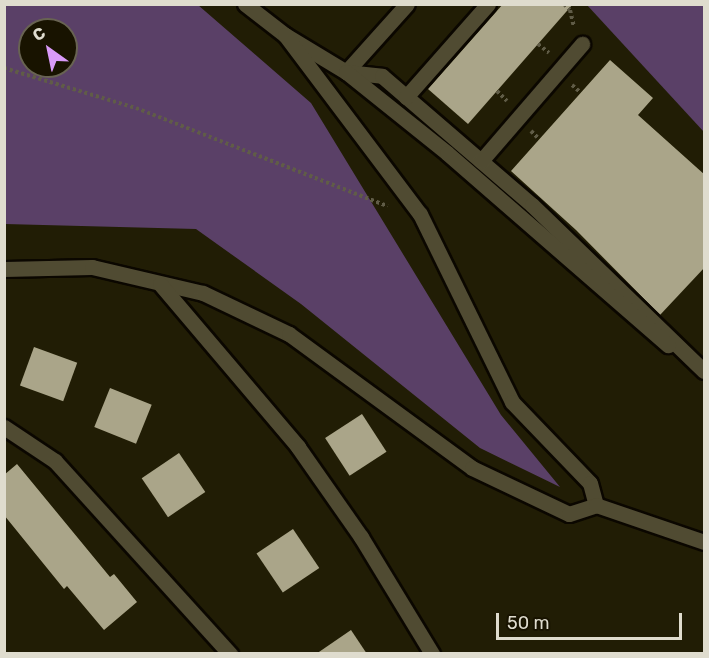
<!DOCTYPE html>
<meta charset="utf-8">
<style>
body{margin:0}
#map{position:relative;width:709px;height:658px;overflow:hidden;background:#211d05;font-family:Rubik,sans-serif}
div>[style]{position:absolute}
.forest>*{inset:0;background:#5a4067}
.building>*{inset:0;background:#aaa589;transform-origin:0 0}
.path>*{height:4px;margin-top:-2px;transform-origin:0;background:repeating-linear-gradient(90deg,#605c47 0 3px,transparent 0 6px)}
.roads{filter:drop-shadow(2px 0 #0b0700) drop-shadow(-2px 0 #0b0700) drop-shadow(0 2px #0b0700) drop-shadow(0 -2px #0b0700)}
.minor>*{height:15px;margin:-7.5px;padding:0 7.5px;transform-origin:7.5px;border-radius:7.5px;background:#504b32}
span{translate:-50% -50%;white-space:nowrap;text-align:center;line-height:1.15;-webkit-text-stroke:6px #181300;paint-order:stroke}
.frame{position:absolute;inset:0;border:6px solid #dfdcce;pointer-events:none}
.north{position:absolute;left:18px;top:18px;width:60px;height:60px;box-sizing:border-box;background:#181300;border:2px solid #686352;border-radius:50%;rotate:327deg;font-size:16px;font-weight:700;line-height:24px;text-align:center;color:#dfdcce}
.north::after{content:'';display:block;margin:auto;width:21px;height:27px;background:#d99af8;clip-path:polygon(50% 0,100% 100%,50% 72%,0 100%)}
.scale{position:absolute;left:496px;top:613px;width:186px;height:27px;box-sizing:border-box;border:3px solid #dfdcce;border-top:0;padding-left:8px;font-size:18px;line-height:21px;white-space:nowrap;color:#dfdcce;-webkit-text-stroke:4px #181300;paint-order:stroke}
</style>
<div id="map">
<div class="forest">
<i style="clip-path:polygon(evenodd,5px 4px,198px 5px,311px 103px,501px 415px,560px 487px,480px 448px,301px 304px,196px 229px,5px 224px,5px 4px,30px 30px,66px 30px,66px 66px,30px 66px,30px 30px)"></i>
<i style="clip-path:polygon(587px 5px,704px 5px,704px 132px)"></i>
</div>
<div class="building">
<i style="clip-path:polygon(503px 4px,573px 4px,468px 124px,428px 89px)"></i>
<i style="clip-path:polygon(610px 60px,653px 98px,638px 115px,705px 175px,705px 267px,660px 315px,576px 230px,511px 171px)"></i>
<i style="left:34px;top:347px;width:46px;height:41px;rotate:20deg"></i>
<i style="left:110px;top:388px;width:45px;height:42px;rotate:22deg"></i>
<i style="left:362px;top:414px;width:45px;height:44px;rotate:57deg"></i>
<i style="left:179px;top:453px;width:47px;height:45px;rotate:56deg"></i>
<i style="clip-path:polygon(17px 464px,110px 577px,114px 574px,137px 602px,104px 630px,67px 586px,64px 589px,4px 515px,4px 475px)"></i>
<i style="left:293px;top:529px;width:47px;height:44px;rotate:56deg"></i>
<i style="clip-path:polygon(351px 630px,367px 654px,316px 654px)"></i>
</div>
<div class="path">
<i style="left:564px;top:4px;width:8px;rotate:45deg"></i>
<i style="left:570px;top:10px;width:17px;rotate:77deg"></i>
<i style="left:538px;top:44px;width:14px;rotate:39deg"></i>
<i style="left:4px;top:68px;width:138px;rotate:16.9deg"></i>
<i style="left:136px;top:108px;width:270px;rotate:21.3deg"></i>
<i style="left:572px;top:85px;width:11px;rotate:41deg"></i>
<i style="left:497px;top:91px;width:14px;rotate:45deg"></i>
<i style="left:531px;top:131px;width:11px;rotate:45deg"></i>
</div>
<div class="roads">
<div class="minor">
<i style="left:245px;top:4px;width:51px;rotate:37.8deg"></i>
<i style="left:285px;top:35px;width:71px;rotate:31.2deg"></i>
<i style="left:346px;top:72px;width:91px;rotate:-48.1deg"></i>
<i style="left:285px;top:35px;width:224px;rotate:53deg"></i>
<i style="left:420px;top:214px;width:209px;rotate:63.9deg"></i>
<i style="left:512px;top:402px;width:112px;rotate:46.1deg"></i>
<i style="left:590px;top:483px;width:23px;rotate:75deg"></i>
<i style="left:346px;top:72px;width:36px;rotate:6deg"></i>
<i style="left:382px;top:76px;width:198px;rotate:40.7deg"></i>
<i style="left:532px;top:205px;width:239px;rotate:44deg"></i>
<i style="left:346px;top:72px;width:129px;rotate:38.7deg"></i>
<i style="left:447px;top:153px;width:293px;rotate:41deg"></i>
<i style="left:406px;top:97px;width:124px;rotate:-48.6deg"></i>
<i style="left:481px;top:161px;width:155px;rotate:-49.2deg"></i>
<i style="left:4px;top:269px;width:88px;rotate:-1.3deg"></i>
<i style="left:92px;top:267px;width:114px;rotate:13.2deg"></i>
<i style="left:203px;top:293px;width:95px;rotate:25.5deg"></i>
<i style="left:289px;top:334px;width:227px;rotate:36.2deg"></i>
<i style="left:472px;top:468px;width:107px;rotate:25.4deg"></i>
<i style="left:569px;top:514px;width:28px;rotate:-18deg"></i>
<i style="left:596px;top:505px;width:114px;rotate:18.9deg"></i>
<i style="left:160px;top:284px;width:214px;rotate:49.7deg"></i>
<i style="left:298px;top:447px;width:110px;rotate:55deg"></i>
<i style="left:361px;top:537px;width:137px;rotate:58.7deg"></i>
<i style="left:4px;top:427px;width:61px;rotate:33.7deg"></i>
<i style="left:55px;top:461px;width:261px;rotate:47.8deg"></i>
</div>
</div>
<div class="frame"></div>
<div class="north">С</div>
<div class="scale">50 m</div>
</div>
